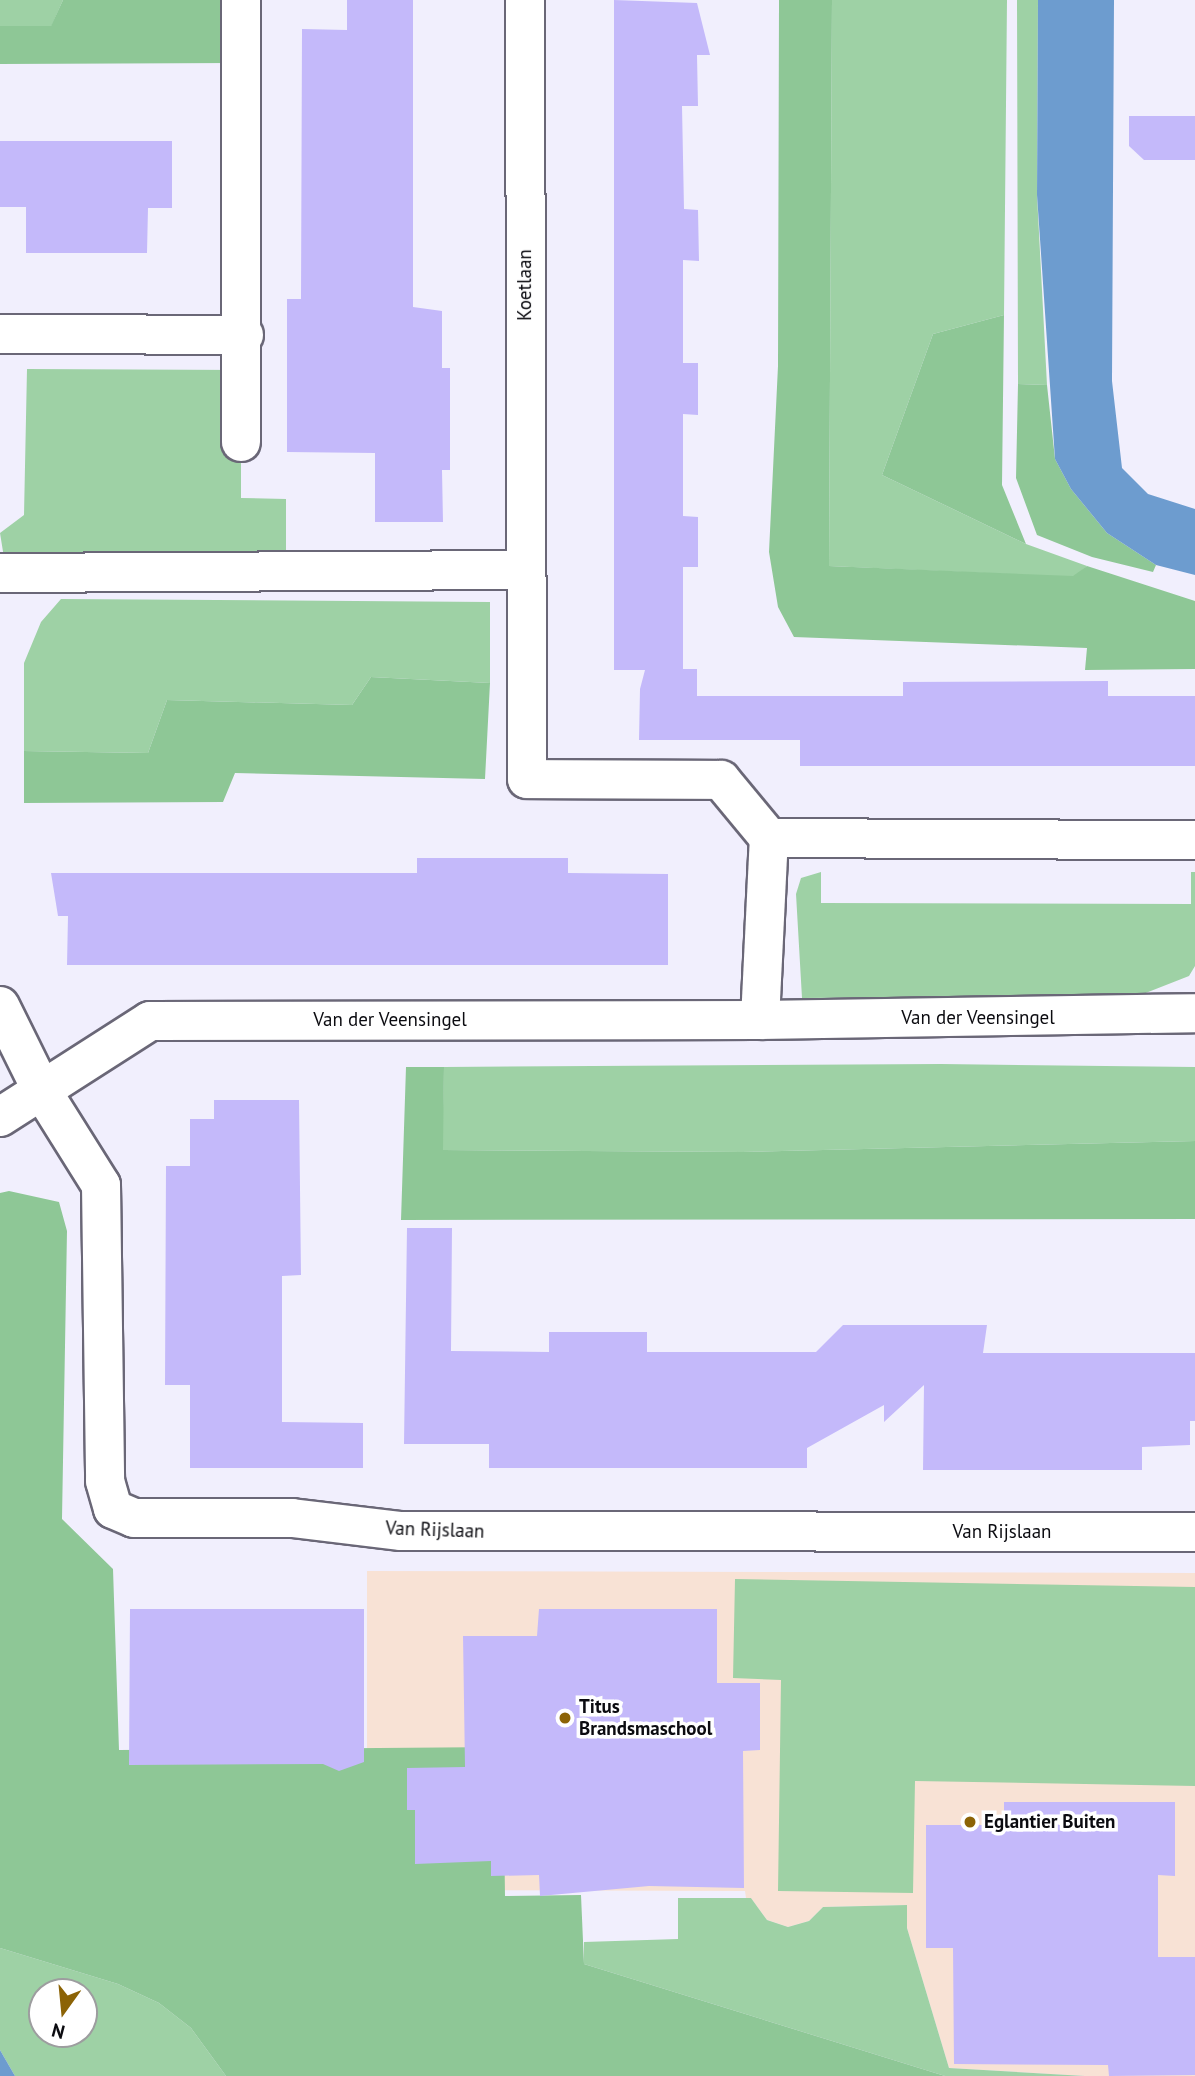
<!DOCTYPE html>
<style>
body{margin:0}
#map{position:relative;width:1195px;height:2076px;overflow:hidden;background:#f1effd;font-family:"PT Sans",sans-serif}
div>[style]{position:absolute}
.education>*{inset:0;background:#f8e2d5}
.green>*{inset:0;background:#9ed1a5}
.forest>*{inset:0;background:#8ec796}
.water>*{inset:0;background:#6d9ccf}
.building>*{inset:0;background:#c4b9fa}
.roads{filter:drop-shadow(2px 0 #6a6777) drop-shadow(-2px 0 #6a6777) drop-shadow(0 2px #6a6777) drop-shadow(0 -2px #6a6777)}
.minor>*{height:38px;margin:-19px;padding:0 19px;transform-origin:19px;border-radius:19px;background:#fff}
.dots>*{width:19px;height:19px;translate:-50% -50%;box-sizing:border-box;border:4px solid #fff;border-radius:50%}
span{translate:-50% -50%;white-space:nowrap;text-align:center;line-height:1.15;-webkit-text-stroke:7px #fff;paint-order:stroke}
.street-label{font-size:19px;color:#0b0b10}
.poi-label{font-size:19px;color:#0b0b10;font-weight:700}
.left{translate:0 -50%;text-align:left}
.north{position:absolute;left:28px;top:1978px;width:70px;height:70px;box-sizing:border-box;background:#fff;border:2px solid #9d9d9f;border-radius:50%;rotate:195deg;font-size:19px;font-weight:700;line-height:28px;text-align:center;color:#0b0b10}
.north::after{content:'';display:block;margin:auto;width:24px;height:32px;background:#8c6306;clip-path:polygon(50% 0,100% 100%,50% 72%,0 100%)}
</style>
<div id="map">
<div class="education">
<i style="clip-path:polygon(367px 1571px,1195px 1573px,1195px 2076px,1085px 2076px,949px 2068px,907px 1928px,907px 1905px,823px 1907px,809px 1921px,788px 1927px,767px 1920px,751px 1898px,746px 1898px,745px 1891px,434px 1890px,367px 1812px)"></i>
</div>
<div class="green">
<i style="clip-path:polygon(0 0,63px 0,51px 27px,0 26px)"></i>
<i style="clip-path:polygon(832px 0,1007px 0,1004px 315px,933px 334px,882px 475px,1026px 544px,1087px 566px,1074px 577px,829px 566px)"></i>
<i style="clip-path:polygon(1017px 0,1038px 0,1037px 195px,1047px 385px,1018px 384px)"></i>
<i style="clip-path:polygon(27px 369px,241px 370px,241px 498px,286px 499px,286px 554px,56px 552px,5px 564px,0 533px,24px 515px)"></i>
<i style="clip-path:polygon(61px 599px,490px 602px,490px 683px,371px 677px,352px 705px,167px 700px,148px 753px,24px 751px,24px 663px,41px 622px)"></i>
<i style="clip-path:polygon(821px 872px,821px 903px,1191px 904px,1191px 872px,1195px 872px,1195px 966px,1189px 976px,1138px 996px,802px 998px,796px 894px,801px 878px)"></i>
<i style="clip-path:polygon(941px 1064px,1195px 1067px,1195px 1141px,742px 1152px,442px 1150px,444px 1067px)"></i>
<i style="clip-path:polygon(735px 1579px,1195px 1587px,1195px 1786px,915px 1781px,913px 1893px,778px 1891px,781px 1680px,733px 1678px)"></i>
<i style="clip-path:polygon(678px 1898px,751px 1898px,767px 1920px,788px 1927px,809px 1921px,823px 1907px,907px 1905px,907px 1928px,949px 2068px,1085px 2076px,945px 2076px,584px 1964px,584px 1942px,678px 1939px)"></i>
<i style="clip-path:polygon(evenodd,0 1948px,118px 1984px,159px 2003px,191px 2028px,226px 2076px,15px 2076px,0 2050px,0 1948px,42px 1992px,84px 1992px,84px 2034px,42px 2034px,42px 1992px)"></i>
</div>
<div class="forest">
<i style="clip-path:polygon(63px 0,234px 0,235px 63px,0 64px,0 26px,51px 26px)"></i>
<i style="clip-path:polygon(779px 0,832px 0,829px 566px,1073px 576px,1087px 566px,1195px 601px,1195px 669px,1085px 670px,1087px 648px,794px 637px,778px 607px,769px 552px,778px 366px)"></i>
<i style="clip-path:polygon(1004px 315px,1002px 485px,1026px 544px,882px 475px,933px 334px)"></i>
<i style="clip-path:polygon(1018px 384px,1047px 385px,1055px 459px,1071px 489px,1107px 533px,1156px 565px,1153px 572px,1092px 557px,1037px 535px,1016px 478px)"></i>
<i style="clip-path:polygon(371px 677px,490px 683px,485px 779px,235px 773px,223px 802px,24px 803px,24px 751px,148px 753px,167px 700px,352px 705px)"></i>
<i style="clip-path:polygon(406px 1067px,444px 1067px,443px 1150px,742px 1152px,1195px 1141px,1195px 1219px,401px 1220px)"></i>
<i style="clip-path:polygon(9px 1191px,59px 1202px,67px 1231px,62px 1519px,113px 1569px,119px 1750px,503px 1747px,505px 1896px,581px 1895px,584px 1964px,945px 2076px,226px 2076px,191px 2028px,159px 2003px,118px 1984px,0 1948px,0 1193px)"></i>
</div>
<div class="water">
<i style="clip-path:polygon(1038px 0,1114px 0,1112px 381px,1122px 468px,1148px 494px,1195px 509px,1195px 575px,1156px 565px,1107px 533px,1071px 489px,1055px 459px,1037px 195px)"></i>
<i style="clip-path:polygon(0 2050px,15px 2076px,0 2076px)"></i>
</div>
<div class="building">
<i style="clip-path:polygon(347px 0,413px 0,413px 307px,442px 311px,442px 368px,450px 368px,450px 470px,442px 470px,443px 522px,375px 522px,375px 453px,287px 452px,287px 299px,301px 299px,302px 29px,347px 30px)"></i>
<i style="clip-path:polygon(614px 0,697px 3px,710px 55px,697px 55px,698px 106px,682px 106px,684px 209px,698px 210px,699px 261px,683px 260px,683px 363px,698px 363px,698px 415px,683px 414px,683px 516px,698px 517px,698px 567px,683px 567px,683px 669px,697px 669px,697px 696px,903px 696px,903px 682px,1108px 681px,1108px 696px,1195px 696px,1195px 766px,800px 766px,800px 740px,639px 740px,640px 689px,645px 670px,614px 670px)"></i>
<i style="clip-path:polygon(1129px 116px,1195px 116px,1195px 160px,1144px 160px,1129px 146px)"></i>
<i style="clip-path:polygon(0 141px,172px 141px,172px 208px,148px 208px,147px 253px,26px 253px,26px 207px,0 207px)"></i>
<i style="clip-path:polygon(417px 858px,568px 858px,568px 873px,668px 874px,668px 965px,67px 965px,68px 916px,58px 916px,51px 873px,417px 873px)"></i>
<i style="clip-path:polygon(214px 1100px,299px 1100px,301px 1275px,282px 1276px,282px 1422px,363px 1423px,363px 1468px,190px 1468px,190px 1385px,165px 1385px,166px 1166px,190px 1166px,190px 1119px,214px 1119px)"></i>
<i style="clip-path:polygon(407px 1228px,452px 1228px,451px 1351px,549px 1352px,549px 1332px,647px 1332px,647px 1352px,816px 1352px,843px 1325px,987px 1325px,983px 1353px,1195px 1353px,1195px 1421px,1190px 1421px,1190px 1445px,1142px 1447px,1142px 1470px,923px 1470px,924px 1385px,884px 1422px,884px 1405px,807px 1448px,807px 1468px,489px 1468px,489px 1444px,404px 1444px)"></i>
<i style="clip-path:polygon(130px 1609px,364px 1609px,364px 1762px,339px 1771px,323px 1764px,129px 1765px)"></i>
<i style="clip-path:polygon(539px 1609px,717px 1609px,717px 1683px,760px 1683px,760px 1750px,743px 1751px,744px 1888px,649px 1886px,540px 1896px,539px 1875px,491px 1876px,491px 1861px,415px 1864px,415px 1810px,407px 1810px,407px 1768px,465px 1767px,463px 1636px,537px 1636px)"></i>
<i style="clip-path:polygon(1004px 1802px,1175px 1802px,1175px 1876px,1158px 1875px,1158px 1957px,1195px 1957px,1195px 2075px,1109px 2076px,1108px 2065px,954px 2064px,953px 1948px,926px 1948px,926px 1825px,1004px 1825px)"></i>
</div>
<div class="roads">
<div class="minor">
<i style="left:525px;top:0;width:779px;rotate:89.85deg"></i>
<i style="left:527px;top:779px;width:194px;rotate:0.3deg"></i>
<i style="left:721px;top:780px;width:75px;rotate:50.4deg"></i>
<i style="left:769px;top:838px;width:426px;rotate:0.3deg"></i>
<i style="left:0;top:334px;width:244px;rotate:0.2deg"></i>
<i style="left:241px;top:442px;width:442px;rotate:-90deg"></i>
<i style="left:0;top:573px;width:525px;rotate:-0.33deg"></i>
<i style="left:0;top:1006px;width:95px;rotate:63.7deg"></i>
<i style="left:42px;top:1091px;width:111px;rotate:57.9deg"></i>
<i style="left:101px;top:1185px;width:296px;rotate:89.2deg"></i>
<i style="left:105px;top:1481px;width:29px;rotate:74deg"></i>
<i style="left:113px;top:1509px;width:23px;rotate:23deg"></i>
<i style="left:134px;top:1518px;width:158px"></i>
<i style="left:292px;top:1518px;width:110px;rotate:6.8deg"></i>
<i style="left:401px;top:1531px;width:794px;rotate:0.07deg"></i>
<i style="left:760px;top:1020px;width:182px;rotate:-87.2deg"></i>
<i style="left:0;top:1117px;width:178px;rotate:-32.6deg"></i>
<i style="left:150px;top:1021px;width:610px;rotate:-0.09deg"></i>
<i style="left:760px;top:1020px;width:435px;rotate:-0.9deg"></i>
</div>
</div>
<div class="dots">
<i style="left:565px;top:1718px;background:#8c6306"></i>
<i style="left:970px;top:1822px;background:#8c6306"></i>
</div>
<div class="street-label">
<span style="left:525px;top:285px;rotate:-90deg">Koetlaan</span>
<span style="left:978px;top:1018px">Van der Veensingel</span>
<span style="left:390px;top:1020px">Van der Veensingel</span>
<span style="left:435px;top:1530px;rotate:2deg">Van Rijslaan</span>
<span style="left:1002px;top:1532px">Van Rijslaan</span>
</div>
<div class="poi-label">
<span class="left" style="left:579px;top:1718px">Titus<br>Brandsmaschool</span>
<span class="left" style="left:984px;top:1822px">Eglantier Buiten</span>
</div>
<div class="north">N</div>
</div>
